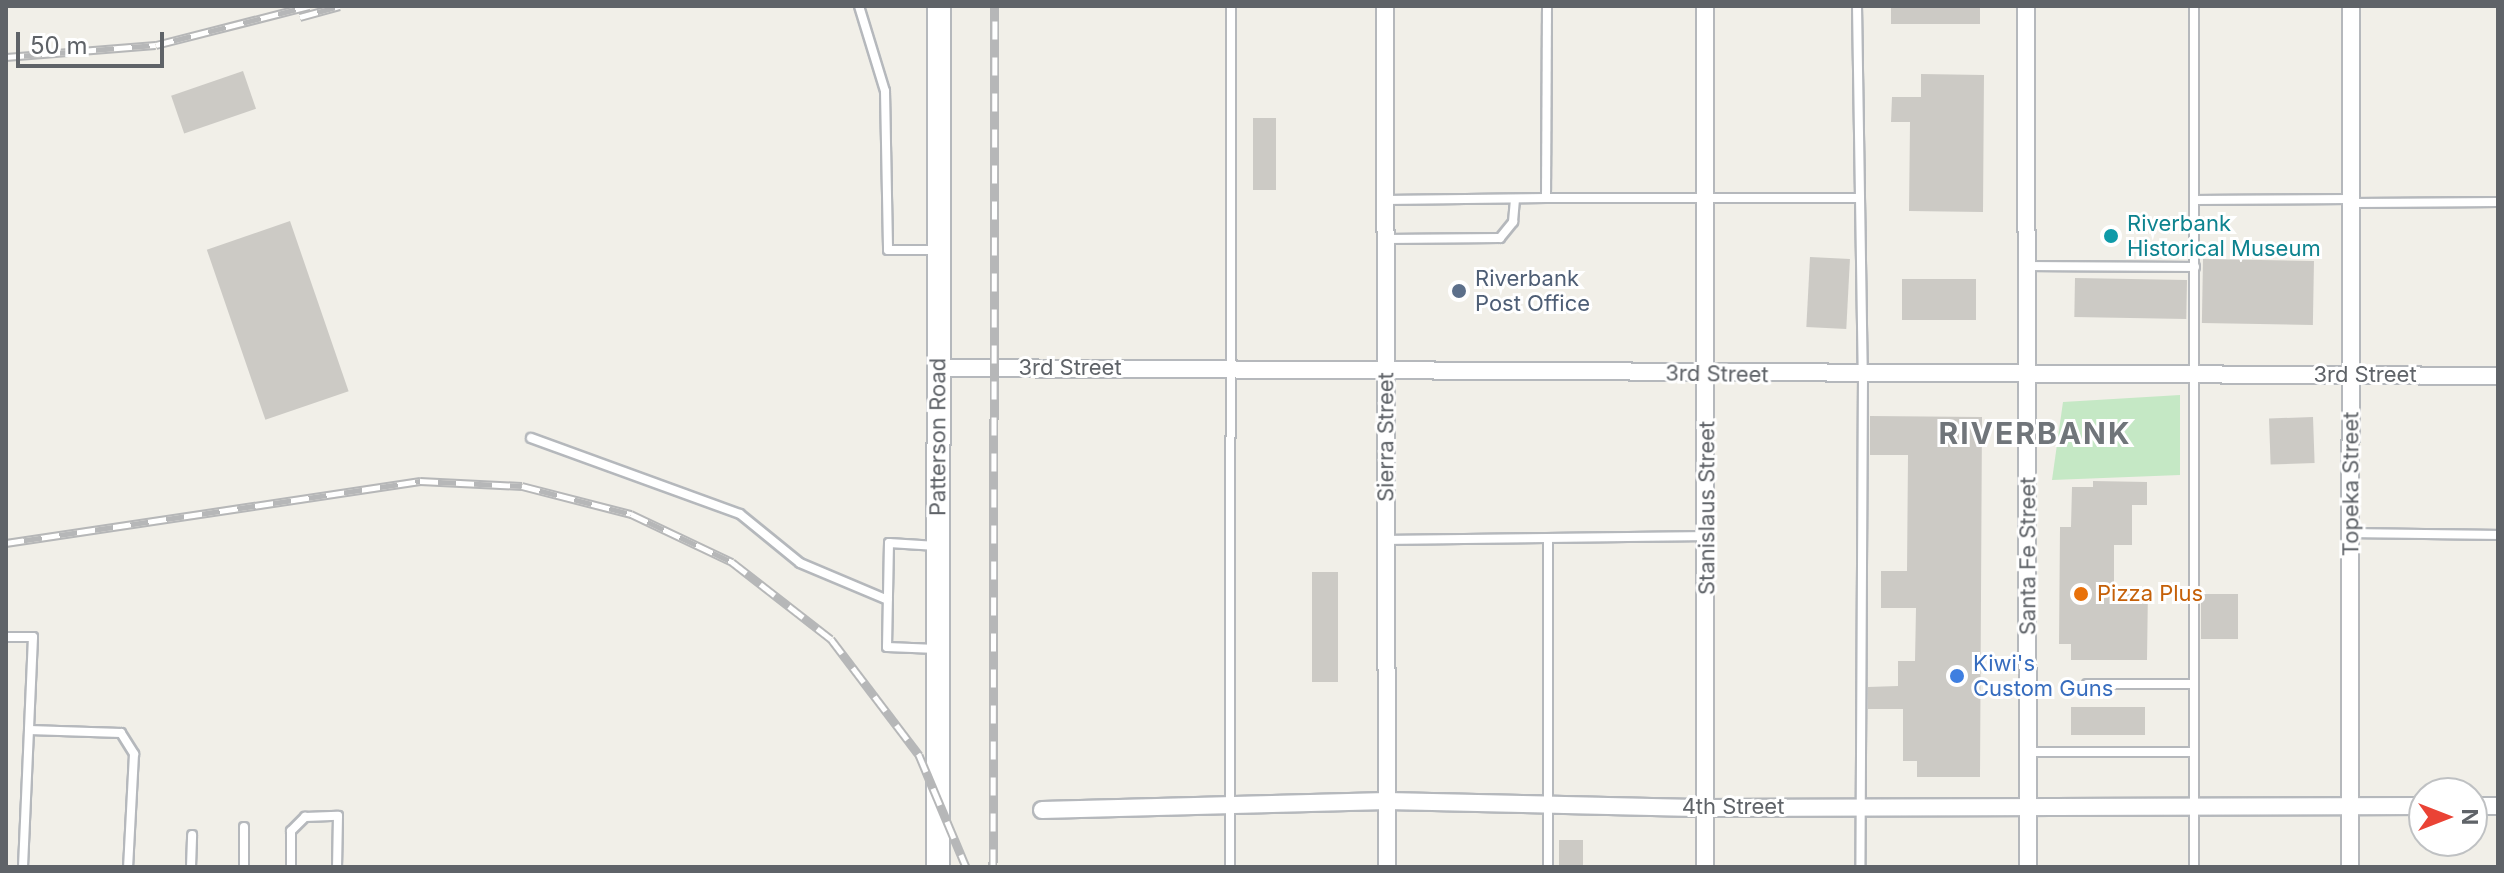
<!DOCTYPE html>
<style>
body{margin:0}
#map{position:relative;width:2504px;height:873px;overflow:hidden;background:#f1efe8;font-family:Inter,sans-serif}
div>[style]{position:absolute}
.green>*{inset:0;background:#c5e8c5}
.building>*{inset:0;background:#cccac5;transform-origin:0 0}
.roads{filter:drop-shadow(2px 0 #b5b8bc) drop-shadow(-2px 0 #b5b8bc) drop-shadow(0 2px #b5b8bc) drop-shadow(0 -2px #b5b8bc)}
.service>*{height:8px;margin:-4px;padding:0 4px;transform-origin:4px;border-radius:4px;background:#fff}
.minor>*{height:16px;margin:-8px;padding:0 8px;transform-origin:8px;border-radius:8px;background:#fff}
.secondary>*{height:22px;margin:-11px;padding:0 11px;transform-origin:11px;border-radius:11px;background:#fff}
.rail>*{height:9px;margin-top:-4.5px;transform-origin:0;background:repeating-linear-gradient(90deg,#fff 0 18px,#b6b7b8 0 36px);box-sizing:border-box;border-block:2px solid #b6b7b8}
.dots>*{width:22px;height:22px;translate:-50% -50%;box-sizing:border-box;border:4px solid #fff;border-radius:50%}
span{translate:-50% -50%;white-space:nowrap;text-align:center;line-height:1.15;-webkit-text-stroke:6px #fff;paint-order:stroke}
.culture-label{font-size:22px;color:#0d838f}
.left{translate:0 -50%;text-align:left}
.service-label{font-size:22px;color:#4e5e75}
.street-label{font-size:22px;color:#5f6368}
.food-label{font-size:22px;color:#c56008}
.shop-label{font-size:22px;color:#366cbe}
.district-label{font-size:30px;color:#70757a;font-weight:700;letter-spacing:2px}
.frame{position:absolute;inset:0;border:8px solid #5f6368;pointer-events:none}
.north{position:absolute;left:2408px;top:777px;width:80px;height:80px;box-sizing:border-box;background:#fff;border:2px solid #bfc1c3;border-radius:50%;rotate:90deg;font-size:22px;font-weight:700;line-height:32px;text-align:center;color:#5f6368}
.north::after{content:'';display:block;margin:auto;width:28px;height:36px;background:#ea4335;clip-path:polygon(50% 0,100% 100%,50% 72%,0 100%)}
.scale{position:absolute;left:16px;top:32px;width:148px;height:36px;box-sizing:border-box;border:4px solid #5f6368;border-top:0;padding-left:10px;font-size:24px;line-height:28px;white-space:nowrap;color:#5f6368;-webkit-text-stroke:6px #fff;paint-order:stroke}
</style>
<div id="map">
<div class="green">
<i style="clip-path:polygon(2180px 395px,2180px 475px,2052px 480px,2063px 402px)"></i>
</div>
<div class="building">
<i style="left:1891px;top:6px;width:89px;height:18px"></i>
<i style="left:243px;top:71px;width:40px;height:76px;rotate:71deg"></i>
<i style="clip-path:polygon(1921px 74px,1984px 75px,1983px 212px,1909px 211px,1910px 122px,1891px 122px,1892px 97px,1921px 97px)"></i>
<i style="left:1253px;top:118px;width:23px;height:72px"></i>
<i style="left:290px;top:221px;width:180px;height:88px;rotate:71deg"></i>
<i style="left:1810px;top:257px;width:40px;height:70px;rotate:3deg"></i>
<i style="left:2203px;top:259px;width:111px;height:64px;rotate:1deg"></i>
<i style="left:2075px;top:278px;width:112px;height:39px;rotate:1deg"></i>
<i style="left:1902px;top:279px;width:74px;height:41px"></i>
<i style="clip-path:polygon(1870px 416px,1982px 417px,1980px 777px,1917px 777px,1917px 761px,1903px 761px,1903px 709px,1868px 709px,1868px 687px,1898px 686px,1898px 661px,1915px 661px,1916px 608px,1881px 608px,1881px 571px,1907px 571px,1908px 455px,1870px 455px)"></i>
<i style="left:2313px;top:417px;width:46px;height:44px;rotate:88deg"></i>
<i style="clip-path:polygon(2093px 481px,2147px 482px,2147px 505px,2132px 505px,2132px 545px,2114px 545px,2114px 587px,2148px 587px,2147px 660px,2071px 660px,2071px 644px,2059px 644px,2060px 527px,2071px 527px,2072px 487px,2093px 487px)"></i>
<i style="left:1312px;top:572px;width:26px;height:110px"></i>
<i style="left:2201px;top:594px;width:37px;height:45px"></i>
<i style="left:2071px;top:707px;width:74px;height:28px"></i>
<i style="left:1559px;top:840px;width:24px;height:27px"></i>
</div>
<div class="roads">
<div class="service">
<i style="left:859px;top:6px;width:89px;rotate:73deg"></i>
<i style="left:885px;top:91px;width:159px;rotate:88.9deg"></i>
<i style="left:888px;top:250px;width:48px"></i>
<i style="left:1547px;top:6px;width:192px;rotate:90.3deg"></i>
<i style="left:1546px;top:198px;width:314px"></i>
<i style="left:1857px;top:6px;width:369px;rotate:89.1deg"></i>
<i style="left:1863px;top:375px;width:492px;rotate:90.3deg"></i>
<i style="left:2194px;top:6px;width:194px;rotate:90deg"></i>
<i style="left:2194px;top:200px;width:156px;rotate:-0.4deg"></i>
<i style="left:1385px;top:200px;width:161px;rotate:-0.7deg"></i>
<i style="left:2351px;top:203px;width:147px;rotate:-0.4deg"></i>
<i style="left:1386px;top:239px;width:114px;rotate:-0.5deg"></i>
<i style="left:1500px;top:238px;width:21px;rotate:-51deg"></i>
<i style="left:1513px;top:222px;width:23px;rotate:-85deg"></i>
<i style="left:2027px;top:266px;width:168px;rotate:0.3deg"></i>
<i style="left:531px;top:438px;width:222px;rotate:20deg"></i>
<i style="left:740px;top:514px;width:77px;rotate:39.2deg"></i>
<i style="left:800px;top:563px;width:95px;rotate:22.8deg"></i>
<i style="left:2351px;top:533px;width:147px;rotate:0.8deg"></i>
<i style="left:1386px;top:540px;width:320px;rotate:-0.7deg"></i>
<i style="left:6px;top:637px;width:27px"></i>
<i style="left:33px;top:637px;width:93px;rotate:92.5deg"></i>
<i style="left:937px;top:649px;width:50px;rotate:-177.7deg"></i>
<i style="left:887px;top:647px;width:104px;rotate:-88.9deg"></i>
<i style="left:889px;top:543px;width:48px;rotate:3.6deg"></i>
<i style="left:2087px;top:684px;width:107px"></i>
<i style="left:2028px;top:752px;width:166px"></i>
<i style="left:23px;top:867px;width:137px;rotate:-87.5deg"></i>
<i style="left:29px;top:730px;width:92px;rotate:1.9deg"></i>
<i style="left:121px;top:733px;width:25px;rotate:58deg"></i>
<i style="left:134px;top:754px;width:113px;rotate:93deg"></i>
<i style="left:191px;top:867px;width:32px;rotate:-88deg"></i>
<i style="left:244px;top:867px;width:40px;rotate:-90deg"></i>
<i style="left:291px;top:867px;width:36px;rotate:-90deg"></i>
<i style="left:291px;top:831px;width:20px;rotate:-45deg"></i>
<i style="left:305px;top:817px;width:33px;rotate:-2deg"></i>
<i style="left:338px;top:816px;width:51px;rotate:91.1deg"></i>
<i style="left:1230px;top:867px;width:861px;rotate:-89.93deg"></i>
<i style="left:1548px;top:867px;width:329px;rotate:-90deg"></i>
<i style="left:2194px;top:867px;width:667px;rotate:-90deg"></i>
</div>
<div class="minor">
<i style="left:1385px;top:6px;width:861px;rotate:89.87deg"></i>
<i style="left:1705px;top:6px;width:861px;rotate:90deg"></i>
<i style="left:2026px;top:6px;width:861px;rotate:89.87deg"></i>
<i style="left:937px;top:368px;width:1561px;rotate:0.29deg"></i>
<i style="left:2472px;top:806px;width:26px"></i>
<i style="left:1042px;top:810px;width:345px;rotate:-1.5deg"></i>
<i style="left:1387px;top:801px;width:319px;rotate:1.3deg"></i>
<i style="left:1706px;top:808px;width:718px;rotate:-0.16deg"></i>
<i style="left:2350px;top:867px;width:861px;rotate:-89.93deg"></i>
</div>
<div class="secondary">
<i style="left:938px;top:867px;width:861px;rotate:-89.93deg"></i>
</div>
</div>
<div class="rail">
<i style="left:300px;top:17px;width:41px;rotate:-15.4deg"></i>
<i style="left:6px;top:57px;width:150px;rotate:-4.6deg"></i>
<i style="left:156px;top:45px;width:158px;rotate:-14.3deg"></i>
<i style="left:6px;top:543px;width:419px;rotate:-8.5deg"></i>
<i style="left:420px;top:481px;width:102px;rotate:2.8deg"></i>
<i style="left:522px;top:486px;width:113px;rotate:14.4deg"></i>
<i style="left:631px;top:514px;width:112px;rotate:25.4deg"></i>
<i style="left:732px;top:562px;width:125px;rotate:37.9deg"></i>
<i style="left:831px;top:639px;width:146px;rotate:52.8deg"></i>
<i style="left:919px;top:755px;width:121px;rotate:67.2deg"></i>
<i style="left:993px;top:867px;width:861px;rotate:-89.87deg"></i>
</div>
<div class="dots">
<i style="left:2111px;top:236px;background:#0f9aa8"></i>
<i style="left:1459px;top:291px;background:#5c6f8a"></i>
<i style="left:2081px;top:594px;background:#e8710a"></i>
<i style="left:1957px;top:676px;background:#3f7fe0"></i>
</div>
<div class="culture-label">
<span class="left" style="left:2127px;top:236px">Riverbank<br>Historical Museum</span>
</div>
<div class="service-label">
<span class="left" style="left:1475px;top:291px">Riverbank<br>Post Office</span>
</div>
<div class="street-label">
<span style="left:1070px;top:368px">3rd Street</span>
<span style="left:1717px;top:374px;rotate:1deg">3rd Street</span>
<span style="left:2365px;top:375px">3rd Street</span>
<span style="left:938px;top:437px;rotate:-90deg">Patterson Road</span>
<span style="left:1386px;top:437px;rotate:-90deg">Sierra Street</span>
<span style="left:2351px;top:484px;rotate:-90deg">Topeka Street</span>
<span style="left:1707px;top:508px;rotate:-90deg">Stanislaus Street</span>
<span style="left:2028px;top:556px;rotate:-90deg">Santa Fe Street</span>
<span style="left:1733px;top:807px">4th Street</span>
</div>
<div class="food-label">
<span class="left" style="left:2097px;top:594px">Pizza Plus</span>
</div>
<div class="shop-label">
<span class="left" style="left:1973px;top:676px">Kiwi's<br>Custom Guns</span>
</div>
<div class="district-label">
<span style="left:2035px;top:433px">RIVERBANK</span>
</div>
<div class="frame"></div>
<div class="north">N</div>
<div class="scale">50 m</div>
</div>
